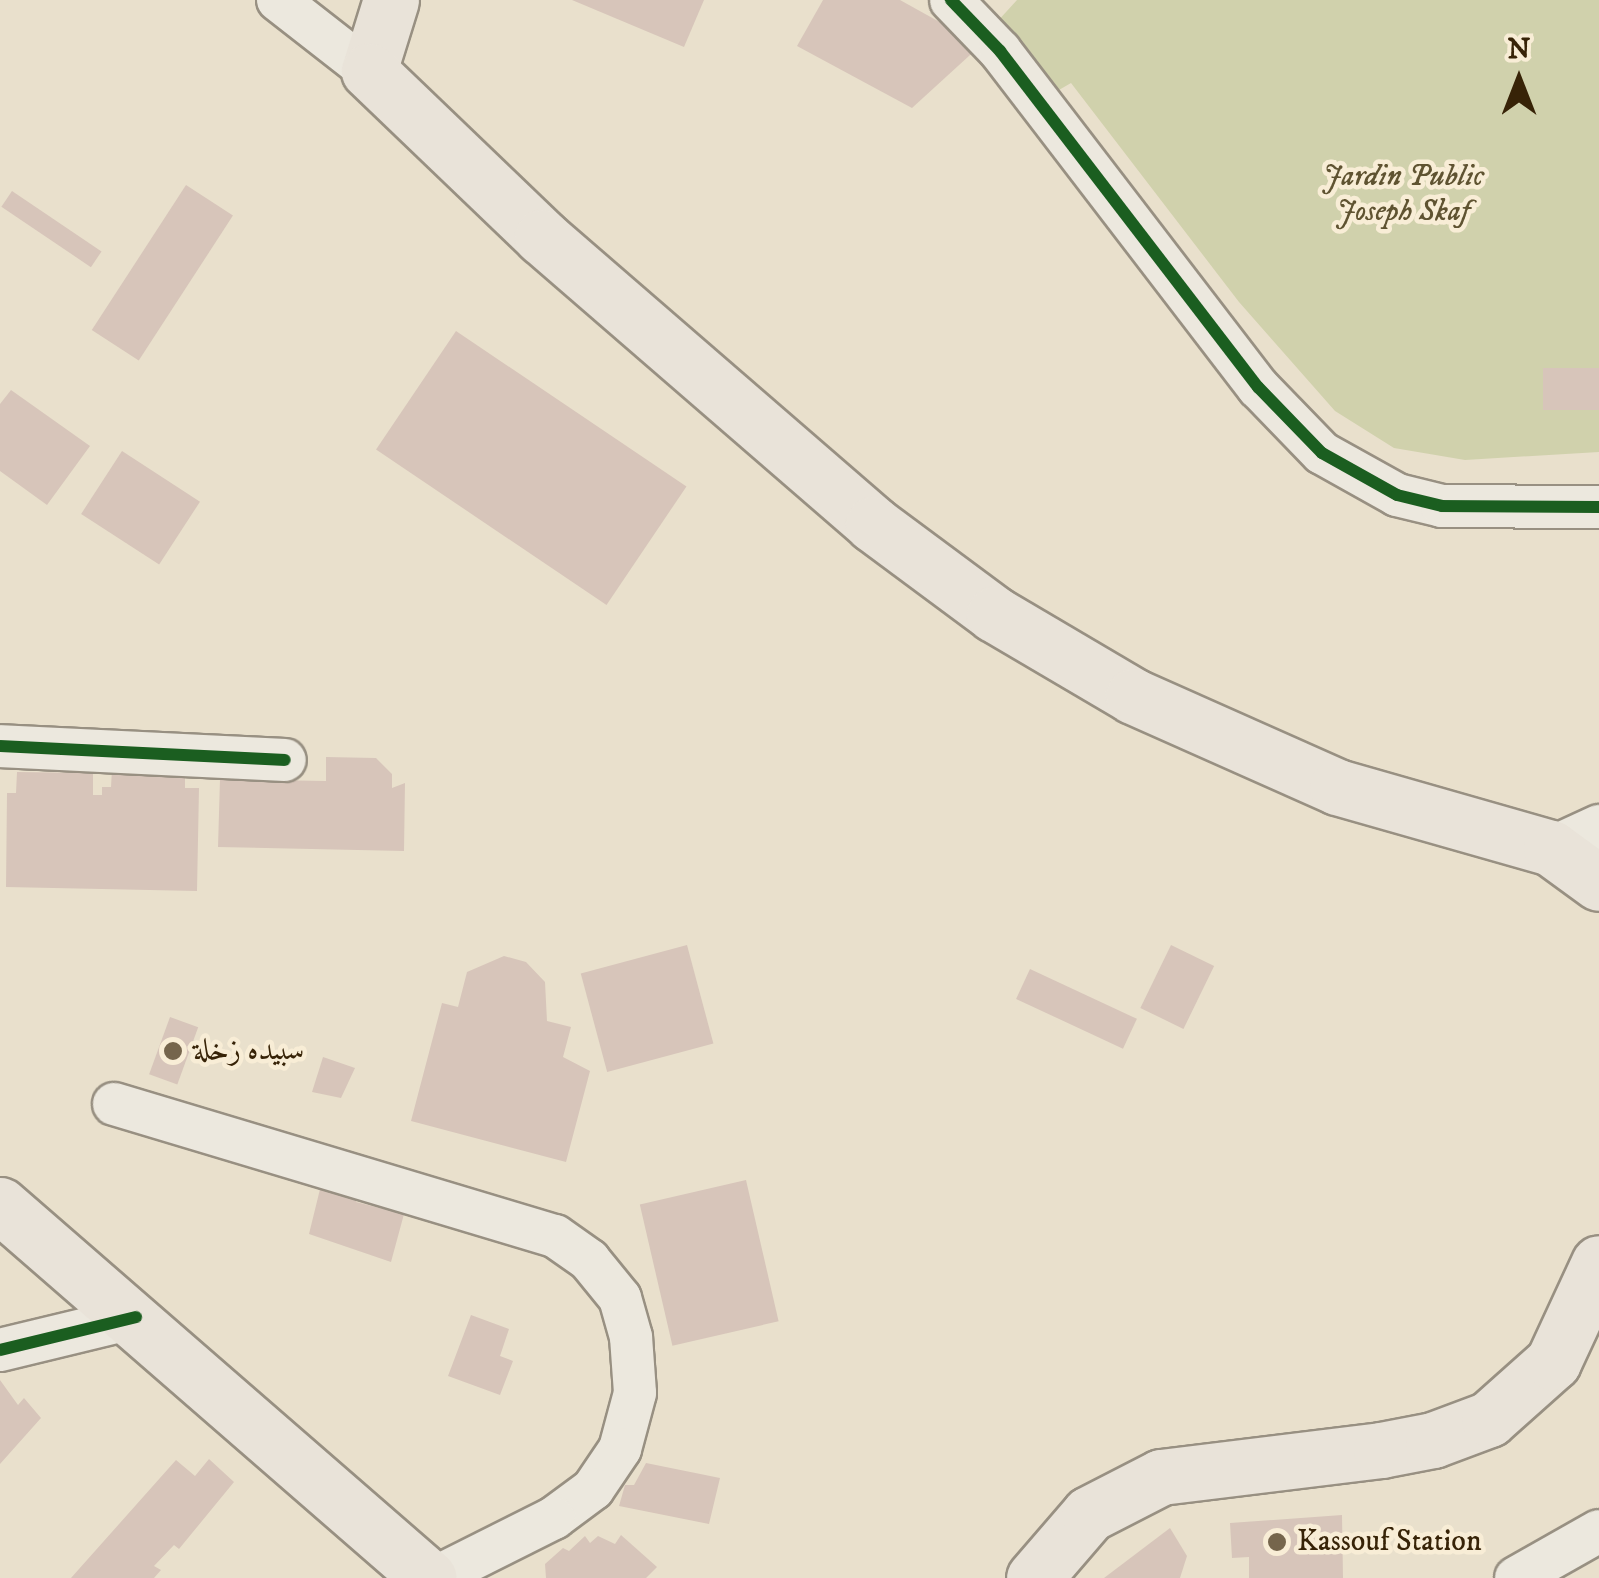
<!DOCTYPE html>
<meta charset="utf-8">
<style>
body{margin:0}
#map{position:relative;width:1599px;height:1578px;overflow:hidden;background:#e9e0cc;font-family:"IM FELL DW Pica",Amiri,serif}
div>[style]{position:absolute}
.green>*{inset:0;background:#d0d1ac}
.building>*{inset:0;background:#d7c5ba;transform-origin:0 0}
.roads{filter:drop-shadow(2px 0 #989082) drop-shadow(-2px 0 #989082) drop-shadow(0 2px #989082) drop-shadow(0 -2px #989082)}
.minor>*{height:42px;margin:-21px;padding:0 21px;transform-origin:21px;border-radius:21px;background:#ece8de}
.highway>*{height:55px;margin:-27.5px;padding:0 27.5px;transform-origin:27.5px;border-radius:27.5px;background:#e9e3d9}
.cycleway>*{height:12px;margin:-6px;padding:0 6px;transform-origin:6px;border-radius:6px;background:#1b5e20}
.dots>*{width:28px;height:28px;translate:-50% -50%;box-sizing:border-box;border:5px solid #f8edd6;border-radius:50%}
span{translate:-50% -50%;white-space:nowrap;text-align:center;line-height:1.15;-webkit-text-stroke:9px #f8edd6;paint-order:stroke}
.park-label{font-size:30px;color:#5f5331;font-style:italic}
.poi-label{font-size:30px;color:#372307}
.left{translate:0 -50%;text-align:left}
.north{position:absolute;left:1469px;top:30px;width:100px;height:100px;-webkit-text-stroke:8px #f8edd6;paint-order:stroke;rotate:0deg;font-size:28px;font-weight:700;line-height:40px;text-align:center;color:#372307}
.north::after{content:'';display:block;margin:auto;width:35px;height:45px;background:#372307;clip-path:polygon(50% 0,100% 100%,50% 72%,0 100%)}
</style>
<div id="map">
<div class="green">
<i style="clip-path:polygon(1017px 0,1599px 0,1599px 452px,1465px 460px,1394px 448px,1335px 411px,1239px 302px,1071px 83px,1052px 94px,996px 23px)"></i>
</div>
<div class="building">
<i style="clip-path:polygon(572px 0,704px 0,684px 47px)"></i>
<i style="clip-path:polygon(823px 0,900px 0,981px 45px,912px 108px,797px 46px)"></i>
<i style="left:186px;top:185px;width:56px;height:173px;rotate:33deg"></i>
<i style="left:12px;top:191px;width:108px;height:19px;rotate:34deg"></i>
<i style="left:456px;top:331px;width:278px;height:143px;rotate:34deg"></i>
<i style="left:1599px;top:368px;width:42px;height:56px;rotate:90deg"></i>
<i style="clip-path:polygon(11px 390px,90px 446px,47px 505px,0 471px,0 404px)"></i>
<i style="left:122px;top:451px;width:93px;height:75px;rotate:33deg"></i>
<i style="clip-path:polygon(326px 757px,376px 758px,392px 774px,392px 788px,405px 783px,404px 851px,218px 847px,220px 779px,326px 781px)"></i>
<i style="clip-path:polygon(112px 769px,185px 771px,185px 788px,199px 788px,197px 891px,6px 887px,7px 793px,16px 793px,17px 772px,93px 773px,93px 795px,102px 795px,102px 787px,111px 787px)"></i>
<i style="left:687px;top:945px;width:102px;height:110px;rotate:75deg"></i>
<i style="left:1171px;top:945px;width:48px;height:70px;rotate:26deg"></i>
<i style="clip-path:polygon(504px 956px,526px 962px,545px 982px,547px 1021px,571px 1027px,563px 1057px,590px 1071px,566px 1162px,411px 1121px,442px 1003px,458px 1007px,467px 972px)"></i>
<i style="left:1030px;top:969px;width:118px;height:33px;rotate:25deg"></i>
<i style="left:170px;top:1017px;width:30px;height:61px;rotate:20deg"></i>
<i style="clip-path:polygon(323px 1057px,355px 1068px,341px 1098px,312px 1092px)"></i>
<i style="left:746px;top:1180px;width:145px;height:109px;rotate:77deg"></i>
<i style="clip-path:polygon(322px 1181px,359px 1191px,356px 1202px,404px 1214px,391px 1262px,309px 1234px)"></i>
<i style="clip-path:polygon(471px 1315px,509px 1329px,500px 1356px,513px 1361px,500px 1395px,448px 1376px)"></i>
<i style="clip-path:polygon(0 1380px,18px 1405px,24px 1398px,41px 1418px,0 1464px)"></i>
<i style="clip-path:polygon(209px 1459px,234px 1482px,179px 1549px,174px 1545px,154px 1566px,161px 1570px,154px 1578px,71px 1578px,176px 1460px,195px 1476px)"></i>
<i style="clip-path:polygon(646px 1463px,720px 1478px,709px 1524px,619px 1506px,625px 1485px,634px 1485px)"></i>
<i style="clip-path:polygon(1342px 1515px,1343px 1578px,1249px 1578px,1249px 1557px,1232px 1558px,1230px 1523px)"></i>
<i style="clip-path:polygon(1170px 1528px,1187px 1556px,1180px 1578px,1104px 1578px)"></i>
<i style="clip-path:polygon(621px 1535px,657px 1567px,646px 1578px,546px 1578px,545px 1564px,563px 1548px,569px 1551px,585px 1536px,590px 1543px,598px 1536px,615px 1544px)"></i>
</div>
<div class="roads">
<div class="minor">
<i style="left:278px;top:0;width:115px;rotate:38deg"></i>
<i style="left:951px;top:0;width:71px;rotate:46.1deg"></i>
<i style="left:1000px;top:51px;width:424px;rotate:52.5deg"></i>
<i style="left:1258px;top:387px;width:92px;rotate:45.9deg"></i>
<i style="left:1322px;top:453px;width:86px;rotate:29.2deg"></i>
<i style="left:1397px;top:495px;width:46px;rotate:13.7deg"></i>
<i style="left:1442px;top:506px;width:157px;rotate:0.4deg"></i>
<i style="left:0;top:746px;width:285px;rotate:2.8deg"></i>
<i style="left:1551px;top:848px;width:53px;rotate:-24.6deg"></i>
<i style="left:114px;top:1104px;width:460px;rotate:16.7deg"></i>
<i style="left:555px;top:1236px;width:42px;rotate:35.2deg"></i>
<i style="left:589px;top:1260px;width:49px;rotate:50.8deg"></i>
<i style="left:620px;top:1298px;width:41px;rotate:74.2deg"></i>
<i style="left:631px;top:1337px;width:56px;rotate:85.9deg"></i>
<i style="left:635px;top:1393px;width:58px;rotate:105deg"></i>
<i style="left:620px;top:1449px;width:48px;rotate:124deg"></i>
<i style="left:593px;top:1489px;width:49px;rotate:143.4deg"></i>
<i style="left:554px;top:1518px;width:134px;rotate:153.4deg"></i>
<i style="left:0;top:1350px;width:140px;rotate:-13.6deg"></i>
<i style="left:1516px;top:1578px;width:95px;rotate:-29.5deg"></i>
</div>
<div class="highway">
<i style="left:391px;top:0;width:74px;rotate:107.2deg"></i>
<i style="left:369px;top:71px;width:240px;rotate:43.8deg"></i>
<i style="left:542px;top:237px;width:438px;rotate:40.9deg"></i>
<i style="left:873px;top:524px;width:151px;rotate:36.6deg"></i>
<i style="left:994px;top:614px;width:161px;rotate:30.5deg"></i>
<i style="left:1133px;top:696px;width:223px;rotate:24deg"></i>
<i style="left:1337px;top:787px;width:223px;rotate:15.9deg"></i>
<i style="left:1551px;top:848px;width:59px;rotate:36.1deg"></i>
<i style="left:0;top:1205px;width:568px;rotate:41.01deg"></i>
<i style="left:1034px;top:1578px;width:84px;rotate:-49.3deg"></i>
<i style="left:1089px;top:1514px;width:81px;rotate:-27.2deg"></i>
<i style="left:1161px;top:1477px;width:222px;rotate:-7deg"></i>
<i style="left:1381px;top:1450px;width:53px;rotate:-10.9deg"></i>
<i style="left:1433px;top:1440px;width:60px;rotate:-20.6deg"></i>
<i style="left:1489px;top:1419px;width:86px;rotate:-41.7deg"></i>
<i style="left:1553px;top:1362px;width:109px;rotate:-65.1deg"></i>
</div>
</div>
<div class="cycleway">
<i style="left:951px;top:0;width:71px;rotate:46.1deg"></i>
<i style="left:1000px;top:51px;width:424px;rotate:52.5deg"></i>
<i style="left:1258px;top:387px;width:92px;rotate:45.9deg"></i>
<i style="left:1322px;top:453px;width:86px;rotate:29.2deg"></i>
<i style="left:1397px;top:495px;width:46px;rotate:13.7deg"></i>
<i style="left:1442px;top:506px;width:157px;rotate:0.4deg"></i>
<i style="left:0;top:746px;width:285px;rotate:2.8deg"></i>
<i style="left:0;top:1350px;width:140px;rotate:-13.6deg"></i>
</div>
<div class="dots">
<i style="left:173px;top:1051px;background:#75654c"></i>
<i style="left:1277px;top:1542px;background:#75654c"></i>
</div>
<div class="park-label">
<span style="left:1403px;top:194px">Jardin Public<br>Joseph Skaf</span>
</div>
<div class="poi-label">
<span class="left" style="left:193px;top:1051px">سبيده زخلة</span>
<span class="left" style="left:1297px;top:1542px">Kassouf Station</span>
</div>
<div class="north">N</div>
</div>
